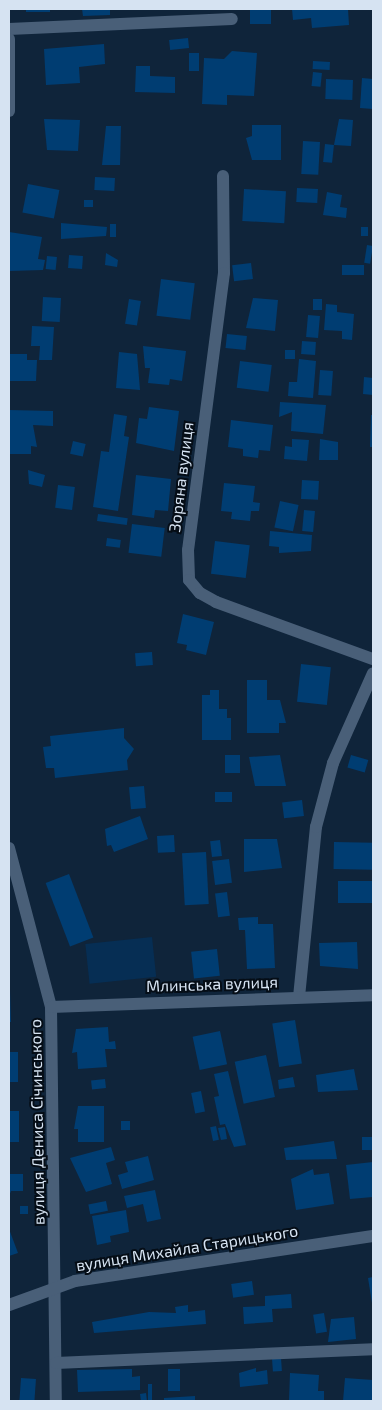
<!DOCTYPE html>
<meta charset="utf-8">
<style>
body{margin:0}
#map{position:relative;width:382px;height:1410px;overflow:hidden;background:#0f243a;font-family:"Exo 2",sans-serif}
div>[style]{position:absolute}
.green>*{inset:0;background:#062e54;transform-origin:0 0}
.building>*{inset:0;background:#003d72;transform-origin:0 0}
.minor>*{height:12px;margin:-6px;padding:0 6px;transform-origin:6px;border-radius:6px;background:#495f78}
span{translate:-50% -50%;white-space:nowrap;text-align:center;line-height:1.15;-webkit-text-stroke:4px #050d16;paint-order:stroke}
.street-label{font-size:16px;color:#d6e3f2}
.frame{position:absolute;inset:0;border:10px solid #d6e3f2;pointer-events:none}
</style>
<div id="map">
<div class="green">
<i style="left:152px;top:937px;width:40px;height:67px;rotate:84deg"></i>
</div>
<div class="building">
<i style="left:26px;top:9px;width:24px;height:3px"></i>
<i style="clip-path:polygon(82px 9px,110px 9px,110px 15px,83px 16px)"></i>
<i style="left:250px;top:9px;width:21px;height:15px"></i>
<i style="clip-path:polygon(292px 9px,348px 9px,349px 25px,312px 28px,311px 18px,293px 20px)"></i>
<i style="left:188px;top:38px;width:10px;height:19px;rotate:84deg"></i>
<i style="clip-path:polygon(104px 44px,105px 64px,79px 67px,80px 83px,46px 85px,44px 49px)"></i>
<i style="clip-path:polygon(232px 51px,257px 53px,254px 96px,227px 95px,227px 105px,202px 104px,204px 58px,224px 59px)"></i>
<i style="left:189px;top:53px;width:10px;height:18px"></i>
<i style="left:313px;top:61px;width:17px;height:8px;rotate:3deg"></i>
<i style="clip-path:polygon(136px 66px,150px 66px,150px 76px,175px 77px,175px 93px,135px 92px)"></i>
<i style="left:313px;top:72px;width:9px;height:14px;rotate:6deg"></i>
<i style="clip-path:polygon(362px 78px,373px 79px,373px 109px,360px 108px)"></i>
<i style="left:326px;top:79px;width:27px;height:20px;rotate:2deg"></i>
<i style="clip-path:polygon(44px 119px,80px 120px,78px 151px,47px 150px)"></i>
<i style="clip-path:polygon(339px 119px,353px 120px,351px 146px,334px 145px)"></i>
<i style="clip-path:polygon(252px 125px,281px 125px,281px 160px,252px 160px,246px 138px,252px 136px)"></i>
<i style="clip-path:polygon(106px 126px,121px 126px,120px 165px,102px 165px)"></i>
<i style="left:303px;top:141px;width:17px;height:33px;rotate:3deg"></i>
<i style="left:325px;top:144px;width:9px;height:18px;rotate:6deg"></i>
<i style="left:95px;top:177px;width:20px;height:13px;rotate:3deg"></i>
<i style="left:28px;top:184px;width:32px;height:29px;rotate:11deg"></i>
<i style="left:297px;top:188px;width:21px;height:14px;rotate:3deg"></i>
<i style="left:244px;top:189px;width:42px;height:32px;rotate:3deg"></i>
<i style="clip-path:polygon(327px 192px,342px 195px,340px 207px,347px 208px,346px 218px,323px 215px)"></i>
<i style="left:84px;top:200px;width:9px;height:7px"></i>
<i style="clip-path:polygon(61px 223px,107px 227px,106px 236px,61px 239px)"></i>
<i style="left:110px;top:224px;width:6px;height:13px"></i>
<i style="left:361px;top:227px;width:7px;height:9px"></i>
<i style="clip-path:polygon(9px 232px,42px 237px,38px 259px,45px 260px,43px 270px,9px 271px)"></i>
<i style="left:367px;top:245px;width:6px;height:18px;rotate:9deg"></i>
<i style="clip-path:polygon(106px 253px,118px 260px,117px 267px,105px 265px)"></i>
<i style="left:69px;top:255px;width:14px;height:13px;rotate:4deg"></i>
<i style="left:47px;top:256px;width:10px;height:13px;rotate:6deg"></i>
<i style="left:251px;top:263px;width:16px;height:19px;rotate:83deg"></i>
<i style="left:342px;top:265px;width:22px;height:10px"></i>
<i style="left:161px;top:279px;width:34px;height:37px;rotate:7deg"></i>
<i style="left:43px;top:297px;width:18px;height:24px;rotate:3deg"></i>
<i style="clip-path:polygon(253px 298px,278px 300px,275px 331px,246px 328px)"></i>
<i style="left:129px;top:299px;width:12px;height:25px;rotate:9deg"></i>
<i style="left:313px;top:299px;width:9px;height:11px"></i>
<i style="clip-path:polygon(326px 304px,337px 305px,337px 312px,354px 314px,352px 340px,342px 339px,342px 331px,324px 330px)"></i>
<i style="left:308px;top:315px;width:12px;height:22px;rotate:5deg"></i>
<i style="clip-path:polygon(32px 326px,54px 327px,52px 360px,39px 360px,40px 346px,31px 346px)"></i>
<i style="left:227px;top:334px;width:20px;height:14px;rotate:6deg"></i>
<i style="left:302px;top:341px;width:14px;height:13px;rotate:4deg"></i>
<i style="clip-path:polygon(143px 346px,186px 351px,182px 381px,170px 379px,169px 385px,148px 383px,150px 368px,145px 368px)"></i>
<i style="left:285px;top:350px;width:10px;height:9px"></i>
<i style="clip-path:polygon(119px 352px,137px 354px,140px 390px,116px 388px)"></i>
<i style="clip-path:polygon(9px 354px,27px 354px,27px 360px,37px 360px,36px 381px,9px 381px)"></i>
<i style="clip-path:polygon(299px 359px,316px 361px,313px 398px,288px 396px,289px 382px,297px 382px)"></i>
<i style="left:240px;top:361px;width:32px;height:27px;rotate:7deg"></i>
<i style="left:320px;top:370px;width:13px;height:25px;rotate:4deg"></i>
<i style="clip-path:polygon(364px 377px,373px 378px,373px 395px,363px 394px)"></i>
<i style="clip-path:polygon(280px 402px,326px 405px,323px 434px,291px 431px,292px 412px,279px 417px)"></i>
<i style="clip-path:polygon(149px 407px,179px 411px,174px 451px,136px 443px,139px 418px,147px 419px)"></i>
<i style="clip-path:polygon(9px 410px,53px 411px,53px 426px,33px 425px,37px 447px,31px 446px,31px 454px,9px 454px)"></i>
<i style="clip-path:polygon(114px 414px,127px 416px,124px 436px,129px 437px,118px 511px,93px 507px,101px 451px,109px 452px)"></i>
<i style="clip-path:polygon(371px 415px,373px 415px,373px 447px,370px 447px)"></i>
<i style="clip-path:polygon(231px 420px,273px 425px,270px 451px,259px 450px,258px 458px,243px 456px,243px 449px,228px 447px)"></i>
<i style="clip-path:polygon(292px 439px,309px 440px,307px 461px,284px 459px,285px 446px,292px 447px)"></i>
<i style="clip-path:polygon(320px 439px,338px 442px,338px 460px,319px 460px)"></i>
<i style="left:73px;top:441px;width:13px;height:13px;rotate:13deg"></i>
<i style="clip-path:polygon(28px 470px,45px 475px,42px 487px,29px 484px)"></i>
<i style="clip-path:polygon(136px 475px,171px 479px,168px 511px,155px 510px,154px 518px,132px 515px)"></i>
<i style="left:302px;top:480px;width:17px;height:19px;rotate:3deg"></i>
<i style="clip-path:polygon(224px 483px,255px 486px,253px 502px,260px 503px,259px 511px,251px 511px,250px 521px,231px 519px,232px 512px,221px 511px)"></i>
<i style="left:58px;top:485px;width:17px;height:23px;rotate:7deg"></i>
<i style="left:280px;top:501px;width:19px;height:27px;rotate:12deg"></i>
<i style="left:304px;top:510px;width:11px;height:21px;rotate:5deg"></i>
<i style="left:98px;top:514px;width:30px;height:7px;rotate:8deg"></i>
<i style="left:132px;top:524px;width:33px;height:29px;rotate:7deg"></i>
<i style="clip-path:polygon(270px 531px,312px 535px,311px 551px,279px 553px,279px 547px,269px 546px)"></i>
<i style="left:107px;top:538px;width:14px;height:8px;rotate:8deg"></i>
<i style="left:215px;top:541px;width:35px;height:33px;rotate:7deg"></i>
<i style="clip-path:polygon(183px 614px,214px 622px,206px 655px,186px 650px,187px 645px,177px 643px)"></i>
<i style="left:152px;top:652px;width:13px;height:17px;rotate:86deg"></i>
<i style="left:301px;top:664px;width:30px;height:38px;rotate:6deg"></i>
<i style="clip-path:polygon(247px 680px,267px 680px,267px 700px,280px 700px,286px 723px,279px 723px,279px 733px,247px 733px)"></i>
<i style="clip-path:polygon(210px 690px,219px 690px,219px 709px,227px 709px,227px 718px,231px 718px,231px 740px,202px 740px,202px 695px,210px 695px)"></i>
<i style="clip-path:polygon(124px 728px,124px 738px,134px 749px,127px 760px,128px 770px,55px 778px,54px 768px,46px 768px,43px 747px,51px 746px,50px 736px)"></i>
<i style="left:240px;top:755px;width:18px;height:15px;rotate:90deg"></i>
<i style="clip-path:polygon(280px 755px,286px 786px,255px 786px,249px 757px)"></i>
<i style="left:351px;top:755px;width:18px;height:13px;rotate:16deg"></i>
<i style="left:144px;top:786px;width:22px;height:15px;rotate:85deg"></i>
<i style="left:232px;top:792px;width:10px;height:17px;rotate:90deg"></i>
<i style="left:302px;top:800px;width:16px;height:20px;rotate:83deg"></i>
<i style="clip-path:polygon(140px 816px,148px 839px,114px 852px,111px 845px,107px 846px,105px 829px)"></i>
<i style="left:174px;top:835px;width:17px;height:17px;rotate:87deg"></i>
<i style="clip-path:polygon(244px 839px,277px 839px,282px 868px,244px 872px)"></i>
<i style="left:220px;top:840px;width:16px;height:10px;rotate:83deg"></i>
<i style="left:334px;top:842px;width:39px;height:27px;rotate:1deg"></i>
<i style="left:206px;top:852px;width:52px;height:24px;rotate:87deg"></i>
<i style="left:229px;top:859px;width:24px;height:17px;rotate:83deg"></i>
<i style="left:69px;top:874px;width:68px;height:25px;rotate:69deg"></i>
<i style="left:373px;top:881px;width:22px;height:35px;rotate:90deg"></i>
<i style="left:227px;top:892px;width:24px;height:12px;rotate:83deg"></i>
<i style="clip-path:polygon(258px 917px,258px 924px,273px 924px,275px 968px,247px 969px,245px 930px,239px 930px,238px 918px)"></i>
<i style="clip-path:polygon(357px 942px,358px 969px,320px 966px,319px 943px)"></i>
<i style="left:217px;top:949px;width:27px;height:26px;rotate:84deg"></i>
<i style="clip-path:polygon(9px 991px,10px 991px,11px 1022px,9px 1022px)"></i>
<i style="left:295px;top:1020px;width:44px;height:23px;rotate:81deg"></i>
<i style="clip-path:polygon(108px 1027px,109px 1042px,115px 1041px,116px 1049px,105px 1049px,107px 1067px,78px 1069px,77px 1052px,72px 1053px,76px 1029px)"></i>
<i style="left:220px;top:1031px;width:34px;height:28px;rotate:78deg"></i>
<i style="left:9px;top:1052px;width:9px;height:30px"></i>
<i style="left:266px;top:1055px;width:43px;height:32px;rotate:78deg"></i>
<i style="clip-path:polygon(354px 1069px,358px 1090px,318px 1092px,316px 1075px)"></i>
<i style="clip-path:polygon(228px 1071px,246px 1145px,234px 1147px,225px 1124px,220px 1125px,214px 1097px,219px 1096px,214px 1074px)"></i>
<i style="clip-path:polygon(293px 1077px,295px 1087px,279px 1089px,278px 1080px)"></i>
<i style="left:105px;top:1079px;width:9px;height:14px;rotate:84deg"></i>
<i style="left:201px;top:1091px;width:21px;height:10px;rotate:79deg"></i>
<i style="clip-path:polygon(78px 1106px,104px 1106px,104px 1142px,78px 1142px,78px 1129px,74px 1129px)"></i>
<i style="left:9px;top:1111px;width:10px;height:31px"></i>
<i style="left:121px;top:1121px;width:9px;height:9px"></i>
<i style="left:216px;top:1126px;width:14px;height:6px;rotate:78deg"></i>
<i style="clip-path:polygon(225px 1127px,227px 1139px,221px 1140px,218px 1128px)"></i>
<i style="left:373px;top:1137px;width:13px;height:11px;rotate:90deg"></i>
<i style="clip-path:polygon(334px 1141px,337px 1159px,286px 1160px,284px 1148px)"></i>
<i style="clip-path:polygon(111px 1147px,115px 1160px,106px 1163px,112px 1184px,86px 1192px,70px 1158px)"></i>
<i style="clip-path:polygon(148px 1156px,154px 1180px,122px 1189px,118px 1175px,128px 1172px,125px 1162px)"></i>
<i style="clip-path:polygon(373px 1162px,373px 1197px,350px 1199px,346px 1165px)"></i>
<i style="clip-path:polygon(313px 1169px,314px 1175px,329px 1173px,334px 1204px,296px 1210px,291px 1179px)"></i>
<i style="clip-path:polygon(9px 1174px,23px 1174px,23px 1191px,11px 1191px,9px 1196px)"></i>
<i style="clip-path:polygon(155px 1190px,161px 1219px,147px 1222px,143px 1204px,127px 1208px,124px 1196px)"></i>
<i style="left:106px;top:1201px;width:10px;height:18px;rotate:79deg"></i>
<i style="left:20px;top:1206px;width:8px;height:8px"></i>
<i style="clip-path:polygon(126px 1210px,129px 1232px,110px 1236px,111px 1242px,97px 1245px,92px 1216px)"></i>
<i style="clip-path:polygon(9px 1229px,18px 1253px,9px 1256px)"></i>
<i style="clip-path:polygon(373px 1277px,373px 1303px,372px 1303px,368px 1278px)"></i>
<i style="left:252px;top:1281px;width:14px;height:21px;rotate:82deg"></i>
<i style="clip-path:polygon(291px 1294px,292px 1308px,272px 1309px,273px 1322px,244px 1324px,243px 1307px,265px 1306px,265px 1296px)"></i>
<i style="clip-path:polygon(188px 1305px,188px 1312px,205px 1310px,206px 1324px,94px 1333px,92px 1322px,149px 1312px,176px 1313px,175px 1307px)"></i>
<i style="left:324px;top:1313px;width:19px;height:11px;rotate:81deg"></i>
<i style="clip-path:polygon(354px 1317px,356px 1339px,328px 1342px,331px 1319px)"></i>
<i style="left:281px;top:1358px;width:13px;height:9px;rotate:86deg"></i>
<i style="clip-path:polygon(256px 1368px,256px 1372px,267px 1370px,268px 1384px,240px 1387px,239px 1373px)"></i>
<i style="clip-path:polygon(132px 1369px,132px 1377px,140px 1376px,140px 1390px,78px 1392px,77px 1370px)"></i>
<i style="left:168px;top:1369px;width:12px;height:22px"></i>
<i style="clip-path:polygon(290px 1373px,319px 1375px,318px 1391px,324px 1391px,324px 1401px,289px 1401px)"></i>
<i style="left:21px;top:1378px;width:15px;height:23px;rotate:4deg"></i>
<i style="clip-path:polygon(345px 1378px,373px 1380px,373px 1401px,343px 1401px)"></i>
<i style="left:148px;top:1384px;width:4px;height:17px"></i>
<i style="clip-path:polygon(146px 1393px,147px 1401px,141px 1401px,140px 1394px)"></i>
<i style="clip-path:polygon(195px 1396px,195px 1401px,164px 1401px,164px 1398px)"></i>
</div>
<div class="minor">
<i style="left:9px;top:29px;width:223px;rotate:-2.6deg"></i>
<i style="left:9px;top:39px;width:72px;rotate:90deg"></i>
<i style="left:223px;top:176px;width:97px;rotate:89.4deg"></i>
<i style="left:224px;top:273px;width:279px;rotate:97.4deg"></i>
<i style="left:188px;top:550px;width:30px;rotate:88deg"></i>
<i style="left:189px;top:580px;width:17px;rotate:50deg"></i>
<i style="left:200px;top:593px;width:18px;rotate:29deg"></i>
<i style="left:216px;top:602px;width:167px;rotate:20deg"></i>
<i style="left:9px;top:848px;width:164px;rotate:75.2deg"></i>
<i style="left:51px;top:1007px;width:394px;rotate:89.3deg"></i>
<i style="left:299px;top:997px;width:171px;rotate:-84.3deg"></i>
<i style="left:316px;top:827px;width:66px;rotate:-75.1deg"></i>
<i style="left:333px;top:763px;width:98px;rotate:-66deg"></i>
<i style="left:51px;top:1007px;width:322px;rotate:-2.1deg"></i>
<i style="left:9px;top:1305px;width:70px;rotate:-20deg"></i>
<i style="left:75px;top:1281px;width:301px;rotate:-8.6deg"></i>
<i style="left:56px;top:1363px;width:317px;rotate:-2.5deg"></i>
</div>
<div class="street-label">
<span style="left:181px;top:477px;rotate:-83deg">Зоряна вулиця</span>
<span style="left:212px;top:984px;rotate:-2deg">Млинська вулиця</span>
<span style="left:37px;top:1122px;rotate:-91deg">вулиця Дениса Січинського</span>
<span style="left:187px;top:1248px;rotate:-9deg">вулиця Михайла Старицького</span>
</div>
<div class="frame"></div>
</div>
